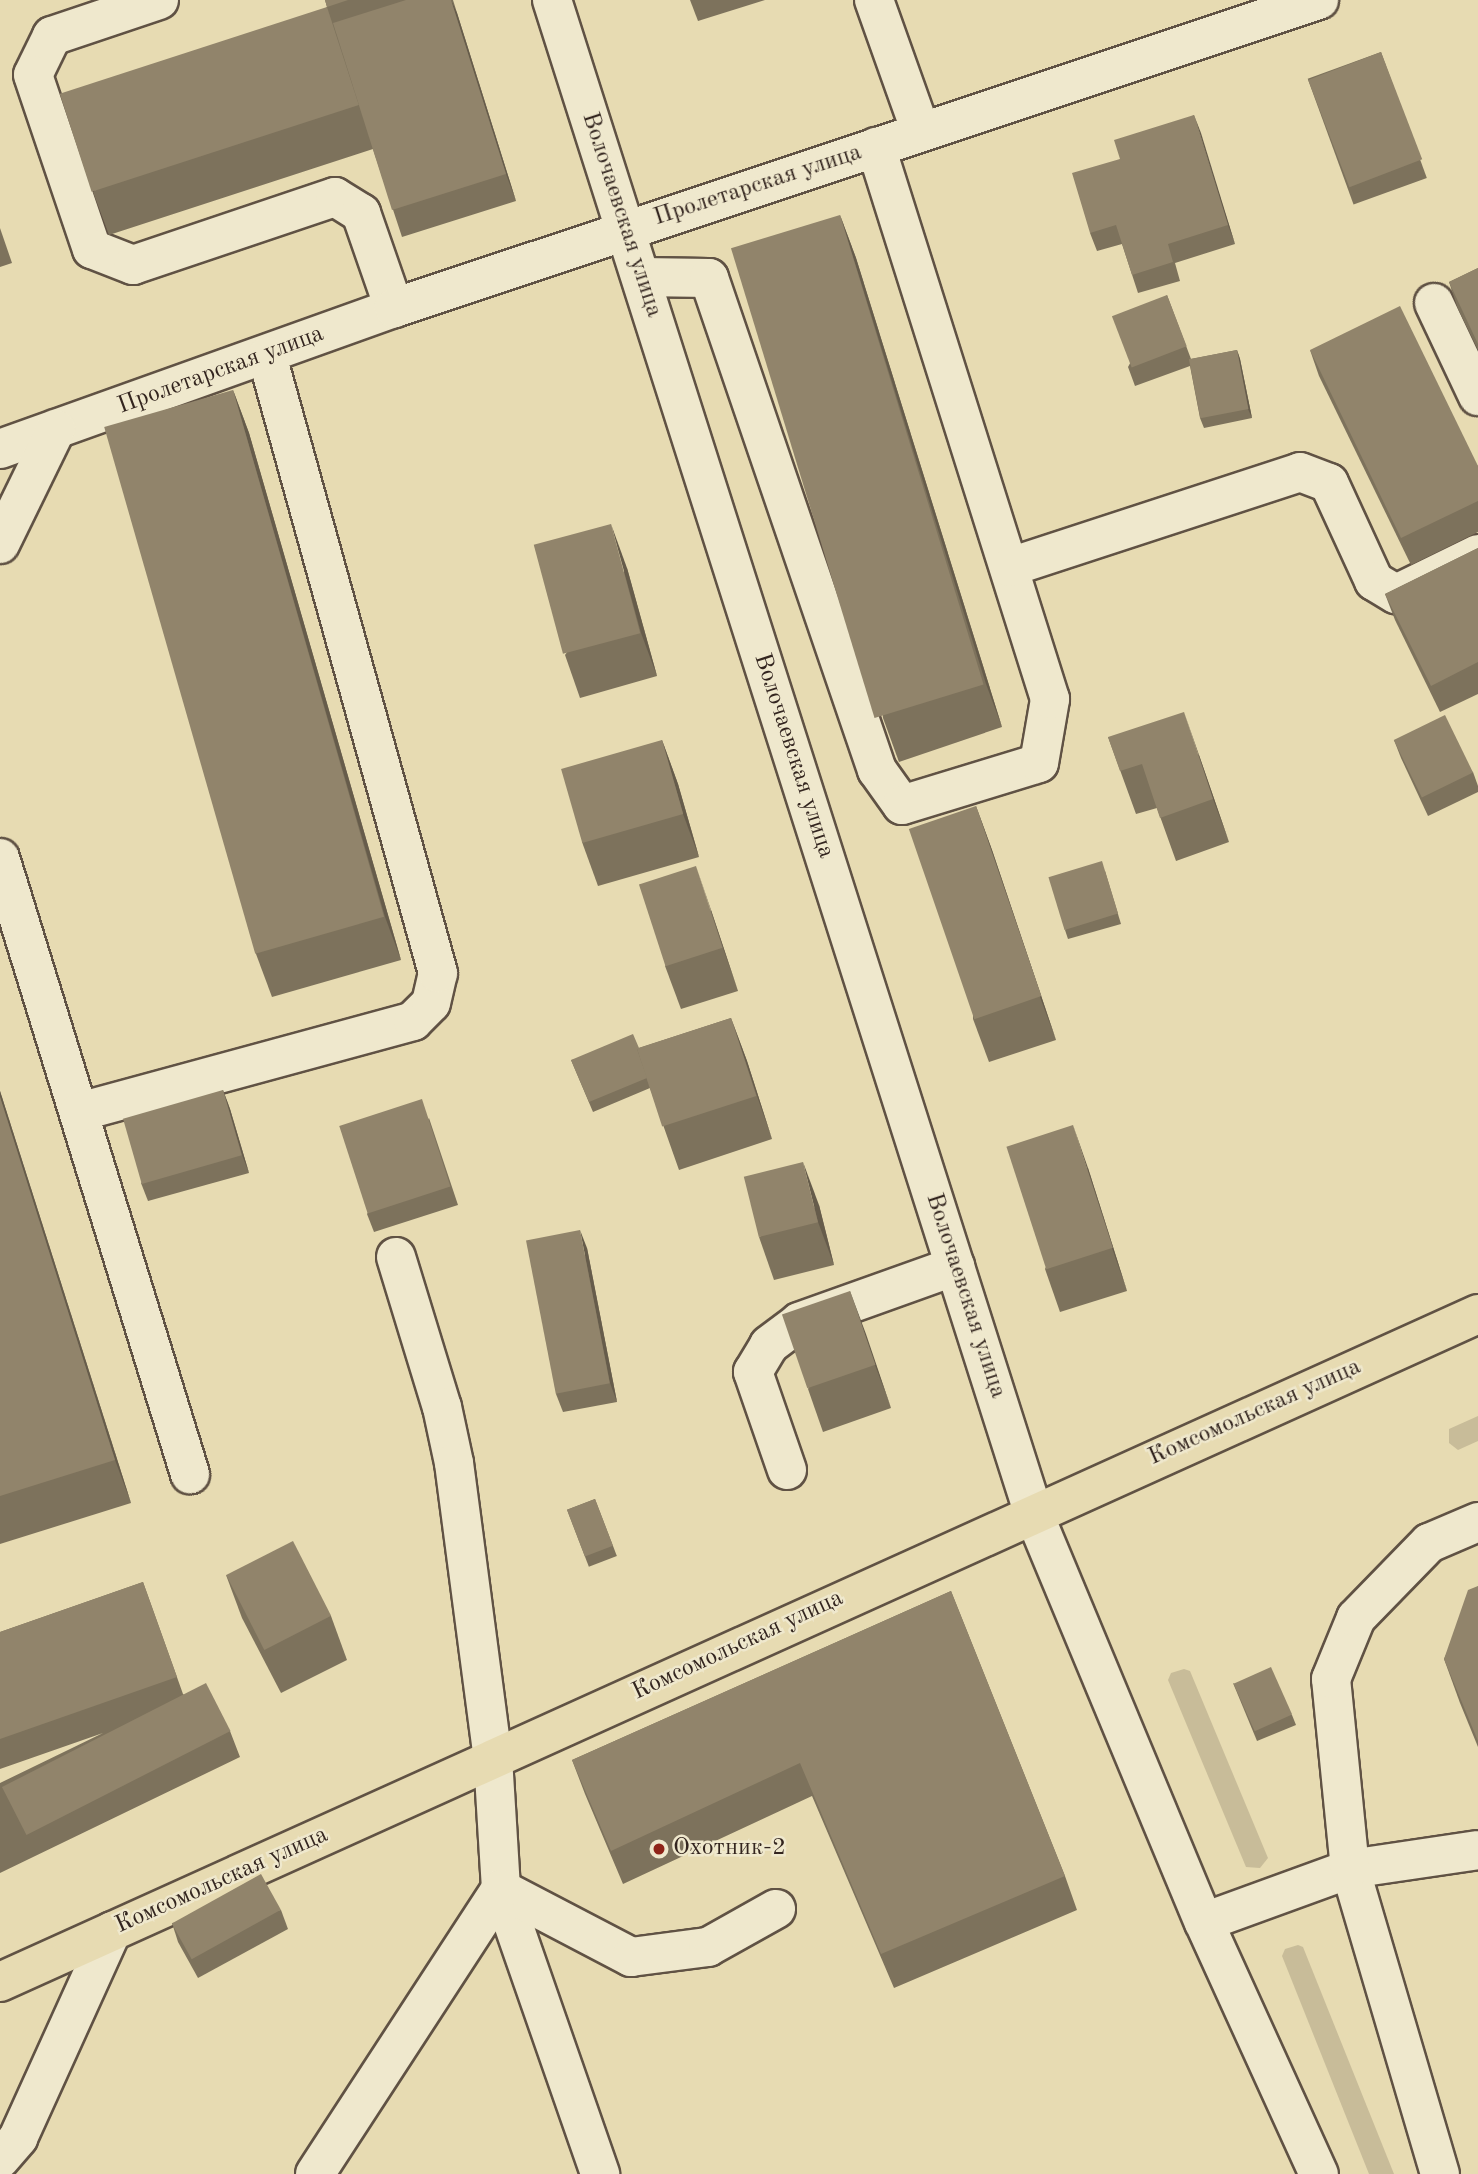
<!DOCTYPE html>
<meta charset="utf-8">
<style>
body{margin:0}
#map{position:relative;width:1478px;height:2174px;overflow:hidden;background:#e7dbb2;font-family:"Old Standard TT",serif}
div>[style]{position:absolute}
.green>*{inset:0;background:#c8bc99}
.roads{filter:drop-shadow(2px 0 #605244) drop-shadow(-2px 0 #605244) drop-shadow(0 2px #605244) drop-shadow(0 -2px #605244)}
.minor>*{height:38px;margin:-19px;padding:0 19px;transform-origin:19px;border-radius:19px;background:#efe8cd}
.major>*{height:38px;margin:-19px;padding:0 19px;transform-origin:19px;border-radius:19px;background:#e7dbb2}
.wall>*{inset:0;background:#7d725c;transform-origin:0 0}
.shaded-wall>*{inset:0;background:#665c4b}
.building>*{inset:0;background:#91846b;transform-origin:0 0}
.dots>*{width:19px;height:19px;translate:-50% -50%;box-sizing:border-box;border:4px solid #efe8cd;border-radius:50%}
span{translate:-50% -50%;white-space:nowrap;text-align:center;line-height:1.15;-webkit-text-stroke:5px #efe8cd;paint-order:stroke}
.street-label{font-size:24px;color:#33251f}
.poi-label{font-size:24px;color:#33251f}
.left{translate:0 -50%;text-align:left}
</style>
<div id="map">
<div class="green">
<i style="clip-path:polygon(1478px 1416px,1478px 1441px,1458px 1450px,1449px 1443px,1449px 1429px)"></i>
<i style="clip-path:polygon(1184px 1669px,1190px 1671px,1268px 1858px,1260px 1868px,1246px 1867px,1168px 1680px,1171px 1673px)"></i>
<i style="clip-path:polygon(1298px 1945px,1303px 1947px,1394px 2174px,1369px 2174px,1282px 1956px,1285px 1949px)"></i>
</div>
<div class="roads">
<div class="minor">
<i style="left:159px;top:0;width:113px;rotate:161.4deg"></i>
<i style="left:52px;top:36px;width:43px;rotate:116deg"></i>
<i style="left:33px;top:75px;width:184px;rotate:71.3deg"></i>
<i style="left:92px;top:249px;width:44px;rotate:21.3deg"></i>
<i style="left:133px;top:265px;width:213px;rotate:-18.6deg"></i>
<i style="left:335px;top:197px;width:31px;rotate:32deg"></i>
<i style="left:361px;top:213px;width:101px;rotate:70.8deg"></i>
<i style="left:552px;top:0;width:1587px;rotate:72.35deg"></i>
<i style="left:1033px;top:1512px;width:444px;rotate:67.4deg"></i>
<i style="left:1204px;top:1922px;width:277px;rotate:65.5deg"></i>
<i style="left:874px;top:0;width:140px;rotate:70.4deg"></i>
<i style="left:641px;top:277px;width:68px;rotate:0.8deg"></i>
<i style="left:709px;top:278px;width:520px;rotate:71.15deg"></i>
<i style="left:877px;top:770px;width:43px;rotate:54.5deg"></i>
<i style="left:902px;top:805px;width:143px;rotate:-17deg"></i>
<i style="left:1039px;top:763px;width:65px;rotate:-80.2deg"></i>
<i style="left:1050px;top:699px;width:579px;rotate:-107.5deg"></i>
<i style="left:1434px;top:303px;width:103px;rotate:64.7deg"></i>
<i style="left:0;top:449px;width:418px;rotate:-19.7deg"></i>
<i style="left:394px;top:308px;width:975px;rotate:-18.42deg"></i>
<i style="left:0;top:544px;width:128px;rotate:-64deg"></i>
<i style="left:1010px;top:567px;width:305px;rotate:-18.1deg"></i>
<i style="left:1300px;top:472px;width:31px;rotate:21deg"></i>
<i style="left:1329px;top:483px;width:108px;rotate:65.3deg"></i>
<i style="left:1374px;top:581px;width:26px;rotate:31deg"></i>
<i style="left:1396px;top:594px;width:91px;rotate:-26deg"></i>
<i style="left:0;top:858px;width:645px;rotate:72.86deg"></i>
<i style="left:79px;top:1112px;width:346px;rotate:-15.2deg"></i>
<i style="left:413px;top:1021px;width:25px;rotate:-45deg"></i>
<i style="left:431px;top:1003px;width:31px;rotate:-77deg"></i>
<i style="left:438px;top:973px;width:640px;rotate:-105.49deg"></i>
<i style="left:396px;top:1257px;width:157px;rotate:73deg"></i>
<i style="left:442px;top:1407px;width:57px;rotate:77.9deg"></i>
<i style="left:454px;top:1463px;width:298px;rotate:82.5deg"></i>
<i style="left:493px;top:1758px;width:131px;rotate:86.5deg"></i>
<i style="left:501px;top:1889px;width:302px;rotate:70.8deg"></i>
<i style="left:787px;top:1470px;width:104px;rotate:-109.1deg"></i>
<i style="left:753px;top:1372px;width:31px;rotate:-59deg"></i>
<i style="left:769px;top:1345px;width:38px;rotate:-37deg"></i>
<i style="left:799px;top:1322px;width:166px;rotate:-19.7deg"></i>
<i style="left:501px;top:1889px;width:147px;rotate:27.6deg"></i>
<i style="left:631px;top:1957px;width:78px;rotate:-7.4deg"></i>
<i style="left:708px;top:1947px;width:78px;rotate:-29.2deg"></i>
<i style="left:1204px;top:1922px;width:155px;rotate:-20deg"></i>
<i style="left:1350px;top:1869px;width:129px;rotate:-8.4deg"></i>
<i style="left:0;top:2159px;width:28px;rotate:-49deg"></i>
<i style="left:18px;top:2138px;width:227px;rotate:-65.6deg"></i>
<i style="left:315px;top:2174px;width:340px;rotate:-56.9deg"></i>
<i style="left:1440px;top:2174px;width:318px;rotate:-106.4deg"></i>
<i style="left:1350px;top:1869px;width:191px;rotate:-95.7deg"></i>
<i style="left:1331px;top:1679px;width:66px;rotate:-67.7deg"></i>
<i style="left:1356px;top:1618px;width:105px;rotate:-45.8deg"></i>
<i style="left:1429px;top:1543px;width:53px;rotate:-23.2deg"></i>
</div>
<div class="major">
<i style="left:0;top:1982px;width:1622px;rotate:-24.32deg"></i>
</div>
</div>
<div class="wall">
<i style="clip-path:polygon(325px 0,453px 0,516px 201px,402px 237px,373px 149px,109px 235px,93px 192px,327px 7px)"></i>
<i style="clip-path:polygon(690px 0,765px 0,698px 21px)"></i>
<i style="left:1381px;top:52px;width:134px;height:78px;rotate:70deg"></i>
<i style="clip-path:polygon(1194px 115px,1235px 244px,1175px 263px,1180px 281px,1138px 293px,1122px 244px,1097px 251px,1090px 233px,1120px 159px)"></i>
<i style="clip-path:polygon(840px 215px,856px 258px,1002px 727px,899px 762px,883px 718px)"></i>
<i style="clip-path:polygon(0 228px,12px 263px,0 267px)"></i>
<i style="clip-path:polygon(1478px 268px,1478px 350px,1458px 309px,1449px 282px)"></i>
<i style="clip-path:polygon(1167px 295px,1191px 359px,1237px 350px,1240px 359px,1252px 418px,1204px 428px,1200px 418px,1190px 366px,1135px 386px,1128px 367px)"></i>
<i style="clip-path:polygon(1310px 350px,1478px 466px,1478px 532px,1411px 565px,1319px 376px)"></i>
<i style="clip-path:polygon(233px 390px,249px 433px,401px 960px,272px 997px,256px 954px)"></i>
<i style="clip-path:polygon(1478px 548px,1478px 694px,1440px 712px,1395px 620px,1385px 594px)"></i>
<i style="clip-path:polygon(627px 568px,657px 676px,580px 698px,565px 655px)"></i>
<i style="clip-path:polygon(1108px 737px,1199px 755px,1229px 842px,1176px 861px,1157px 808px,1136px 814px)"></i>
<i style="clip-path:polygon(662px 740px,678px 784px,699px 857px,598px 886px,582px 842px)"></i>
<i style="clip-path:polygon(1394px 740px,1473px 772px,1478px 786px,1478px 792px,1428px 816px,1401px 758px)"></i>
<i style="clip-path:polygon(976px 806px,992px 850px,1056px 1040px,989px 1062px,973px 1019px)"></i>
<i style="clip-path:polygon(1105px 871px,1121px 924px,1068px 939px,1065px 930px)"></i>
<i style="clip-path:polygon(711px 910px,738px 991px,681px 1009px,665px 966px)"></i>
<i style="clip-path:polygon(731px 1018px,747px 1061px,772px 1139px,679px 1170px,650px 1088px,593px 1112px,571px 1060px,639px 1048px)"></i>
<i style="clip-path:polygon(223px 1090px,230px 1109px,249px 1173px,148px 1201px,141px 1183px)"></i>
<i style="clip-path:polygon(0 1091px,131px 1503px,0 1544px)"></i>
<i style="clip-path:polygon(429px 1118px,458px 1205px,374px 1232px,367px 1214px)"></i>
<i style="clip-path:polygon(1088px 1168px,1127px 1291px,1060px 1312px,1045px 1269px)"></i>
<i style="clip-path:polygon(819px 1205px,834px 1265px,774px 1280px,759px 1237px)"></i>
<i style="clip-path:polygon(587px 1248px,617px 1402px,563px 1412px,556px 1394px)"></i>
<i style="clip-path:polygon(850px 1291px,891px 1408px,823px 1432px,808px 1389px)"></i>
<i style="left:595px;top:1499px;width:61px;height:30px;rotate:69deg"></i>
<i style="clip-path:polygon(226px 1575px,331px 1616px,347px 1660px,281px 1693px,242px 1618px)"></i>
<i style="clip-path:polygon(143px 1582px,183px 1694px,230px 1731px,240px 1757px,0 1873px,0 1783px,103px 1733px,0 1769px,0 1632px)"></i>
<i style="clip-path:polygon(1478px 1586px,1478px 1747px,1460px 1703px,1444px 1659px)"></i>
<i style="clip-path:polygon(951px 1591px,1065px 1876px,1077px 1910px,894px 1988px,812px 1796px,623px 1884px,585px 1794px,572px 1760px)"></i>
<i style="clip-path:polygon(1233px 1683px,1292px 1715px,1296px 1725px,1257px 1741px)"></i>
<i style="clip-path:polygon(281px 1910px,288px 1929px,198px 1978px,178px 1942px,172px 1923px)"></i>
</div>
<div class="shaded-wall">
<i style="clip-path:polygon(451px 0,457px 13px,516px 201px,506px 174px)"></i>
<i style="clip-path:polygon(1194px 115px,1201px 133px,1235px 244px,1228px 225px)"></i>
<i style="clip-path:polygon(840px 215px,856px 258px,1002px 727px,986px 684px)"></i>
<i style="clip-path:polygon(1237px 350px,1240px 359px,1252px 418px,1248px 409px)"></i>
<i style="clip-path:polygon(233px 390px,249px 433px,401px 960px,385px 917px)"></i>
<i style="clip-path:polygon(611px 524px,627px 568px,657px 676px,641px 633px)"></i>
<i style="clip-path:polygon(1184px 712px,1199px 755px,1229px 842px,1213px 799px)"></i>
<i style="clip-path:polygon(662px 740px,678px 784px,699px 857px,683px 814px)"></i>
<i style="clip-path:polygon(976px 806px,992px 850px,1056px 1040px,1040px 997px)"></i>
<i style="clip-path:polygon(696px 866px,711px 910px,738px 991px,723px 948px)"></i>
<i style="clip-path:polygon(731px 1018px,747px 1061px,772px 1139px,757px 1096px)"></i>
<i style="clip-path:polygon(223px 1090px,230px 1109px,249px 1173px,242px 1155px)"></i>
<i style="clip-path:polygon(0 1091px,131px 1503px,115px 1460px,0 1097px)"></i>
<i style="clip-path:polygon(1073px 1125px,1088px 1168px,1127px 1291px,1112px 1248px)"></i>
<i style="clip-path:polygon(803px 1162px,819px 1205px,834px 1265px,818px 1222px)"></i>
<i style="clip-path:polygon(580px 1230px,587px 1248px,617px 1402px,610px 1383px)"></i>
<i style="clip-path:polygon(850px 1291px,866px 1334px,891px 1408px,875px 1365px)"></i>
</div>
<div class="building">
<i style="clip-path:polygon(325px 0,348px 0,327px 7px)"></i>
<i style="clip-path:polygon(406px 0,451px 0,506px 174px,392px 210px,333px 23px)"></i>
<i style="left:327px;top:7px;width:103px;height:281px;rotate:72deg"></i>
<i style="left:1381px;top:52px;width:115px;height:78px;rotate:69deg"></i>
<i style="clip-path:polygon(1194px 115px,1228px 225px,1168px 244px,1173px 262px,1132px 275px,1116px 225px,1090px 233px,1072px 173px,1120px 159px,1114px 140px)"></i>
<i style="left:840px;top:215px;width:491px;height:114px;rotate:73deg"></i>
<i style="clip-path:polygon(1478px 268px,1478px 344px,1449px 282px)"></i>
<i style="left:1167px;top:295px;width:55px;height:59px;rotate:69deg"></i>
<i style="clip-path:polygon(1400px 306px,1478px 466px,1478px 501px,1401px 538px,1310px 350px)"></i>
<i style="left:1237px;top:350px;width:60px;height:49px;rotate:79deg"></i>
<i style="left:233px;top:390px;width:548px;height:134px;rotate:74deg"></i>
<i style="left:611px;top:524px;width:113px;height:80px;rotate:75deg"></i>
<i style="clip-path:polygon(1478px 548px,1478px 662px,1431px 686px,1385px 594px)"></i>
<i style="clip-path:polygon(1184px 712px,1213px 799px,1160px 818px,1142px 764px,1120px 771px,1108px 737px)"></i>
<i style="left:1445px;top:715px;width:64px;height:57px;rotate:64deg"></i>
<i style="left:662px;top:740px;width:77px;height:105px;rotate:74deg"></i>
<i style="left:976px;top:806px;width:201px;height:71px;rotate:71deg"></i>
<i style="left:1102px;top:861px;width:55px;height:56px;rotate:73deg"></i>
<i style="left:696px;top:866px;width:86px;height:60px;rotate:72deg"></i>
<i style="left:731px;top:1018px;width:82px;height:99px;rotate:72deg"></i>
<i style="clip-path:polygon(633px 1034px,639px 1048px,637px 1049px,647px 1078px,589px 1102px,571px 1060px)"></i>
<i style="left:223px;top:1090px;width:68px;height:104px;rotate:74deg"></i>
<i style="clip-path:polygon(0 1097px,115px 1460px,0 1496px)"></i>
<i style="left:422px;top:1099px;width:92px;height:87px;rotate:72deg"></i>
<i style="left:1073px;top:1125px;width:129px;height:70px;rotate:72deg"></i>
<i style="left:803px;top:1162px;width:62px;height:61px;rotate:76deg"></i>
<i style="left:580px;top:1230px;width:156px;height:55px;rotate:79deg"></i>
<i style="left:850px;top:1291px;width:78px;height:72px;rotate:71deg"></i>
<i style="left:595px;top:1499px;width:50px;height:30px;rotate:69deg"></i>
<i style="left:293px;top:1541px;width:84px;height:75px;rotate:63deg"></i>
<i style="clip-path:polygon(143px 1582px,177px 1677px,0 1739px,0 1632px)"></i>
<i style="clip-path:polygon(1478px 1586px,1478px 1741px,1444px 1659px,1468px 1590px)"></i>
<i style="clip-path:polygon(951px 1591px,1065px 1876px,881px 1954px,800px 1763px,611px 1851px,572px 1760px)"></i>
<i style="left:1271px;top:1667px;width:52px;height:41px;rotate:66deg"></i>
<i style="left:206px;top:1683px;width:54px;height:229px;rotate:63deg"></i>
<i style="left:261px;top:1874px;width:41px;height:102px;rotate:61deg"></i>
</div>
<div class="dots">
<i style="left:659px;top:1849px;background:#8f2418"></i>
</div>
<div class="street-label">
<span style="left:758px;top:186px;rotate:-18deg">Пролетарская улица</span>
<span style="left:621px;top:215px;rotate:72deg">Волочаевская улица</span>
<span style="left:221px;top:371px;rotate:-20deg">Пролетарская улица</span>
<span style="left:793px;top:756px;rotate:72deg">Волочаевская улица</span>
<span style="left:965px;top:1296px;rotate:72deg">Волочаевская улица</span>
<span style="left:1255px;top:1413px;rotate:-24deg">Комсомольская улица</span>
<span style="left:738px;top:1646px;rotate:-25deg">Комсомольская улица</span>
<span style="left:222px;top:1881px;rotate:-24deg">Комсомольская улица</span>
</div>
<div class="poi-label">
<span class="left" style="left:673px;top:1849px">Охотник-2</span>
</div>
</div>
